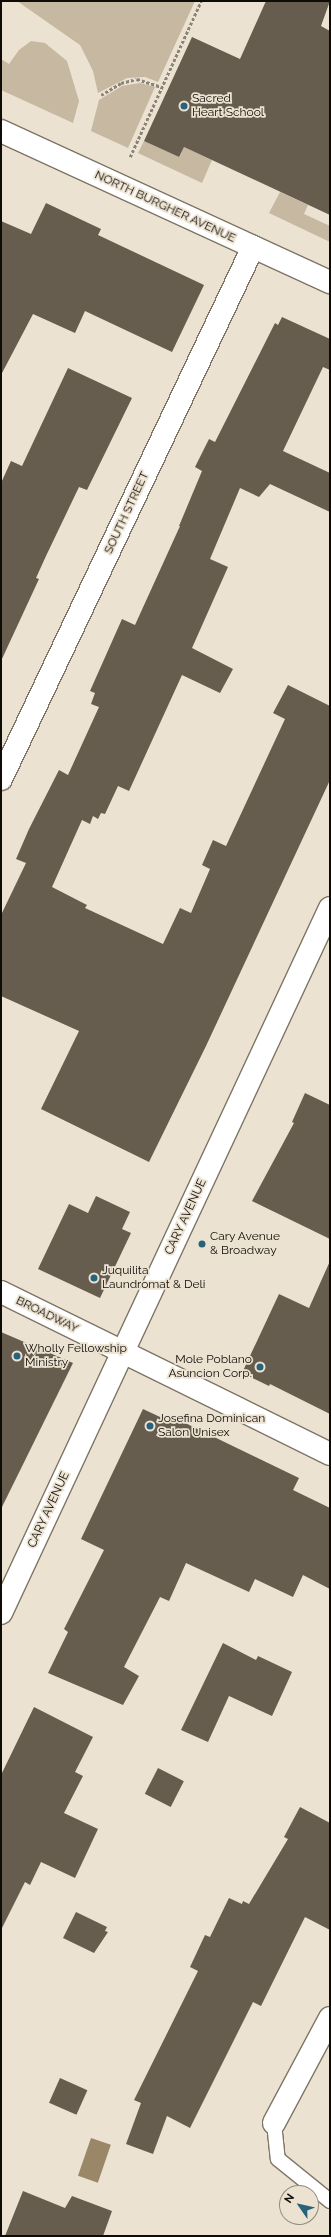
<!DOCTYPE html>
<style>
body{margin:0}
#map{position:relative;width:331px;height:2237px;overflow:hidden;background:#ece2d1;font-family:Raleway,sans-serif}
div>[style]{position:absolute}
.green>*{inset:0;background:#c6b8a1}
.water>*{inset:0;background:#9a8768;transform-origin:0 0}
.building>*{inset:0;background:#665d4e;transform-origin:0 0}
.path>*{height:2.5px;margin-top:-1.25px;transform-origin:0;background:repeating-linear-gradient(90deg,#8a8378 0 3px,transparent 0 5px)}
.roads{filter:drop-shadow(1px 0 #7e7566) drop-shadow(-1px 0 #7e7566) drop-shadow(0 1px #7e7566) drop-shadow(0 -1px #7e7566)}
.service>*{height:14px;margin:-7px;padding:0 7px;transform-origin:7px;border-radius:7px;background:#fff}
.minor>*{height:22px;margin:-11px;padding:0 11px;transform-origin:11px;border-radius:11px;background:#fff}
.tertiary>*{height:22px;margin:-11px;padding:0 11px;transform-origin:11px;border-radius:11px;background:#fff}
.dots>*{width:11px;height:11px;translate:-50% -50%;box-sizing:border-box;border:2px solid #ece2d1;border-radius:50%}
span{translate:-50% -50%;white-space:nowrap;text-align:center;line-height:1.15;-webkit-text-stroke:3.5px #ece2d1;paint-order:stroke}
.poi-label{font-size:12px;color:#0f0c07}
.left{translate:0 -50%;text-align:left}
.right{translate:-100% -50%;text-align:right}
.street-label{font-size:12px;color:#0f0c07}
.frame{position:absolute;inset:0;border:2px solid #0f0c07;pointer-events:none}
.north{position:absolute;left:279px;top:2185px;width:40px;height:40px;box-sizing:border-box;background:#ece2d1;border:1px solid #948c80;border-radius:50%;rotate:304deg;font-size:11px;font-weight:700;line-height:16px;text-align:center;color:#0f0c07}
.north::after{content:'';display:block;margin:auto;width:14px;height:18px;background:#29627b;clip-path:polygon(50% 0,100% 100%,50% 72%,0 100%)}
</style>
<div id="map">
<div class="green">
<i style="clip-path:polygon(17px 1px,195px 1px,158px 82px,145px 77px,127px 78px,98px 93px,93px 71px,80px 45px)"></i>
<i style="clip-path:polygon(31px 41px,45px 43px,67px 61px,79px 101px,73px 123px,1px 90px,1px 59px,9px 64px,19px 50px)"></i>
<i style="clip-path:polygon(140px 83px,155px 87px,128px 148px,91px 131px,99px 100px,122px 86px)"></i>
<i style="clip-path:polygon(144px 141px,179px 157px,184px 147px,212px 160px,202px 183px,138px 153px)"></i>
<i style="clip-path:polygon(280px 192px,308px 205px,304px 214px,330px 226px,330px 242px,269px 213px)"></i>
</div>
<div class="water">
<i style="left:91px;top:2138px;width:21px;height:40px;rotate:19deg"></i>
</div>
<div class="building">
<i style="clip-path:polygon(266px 1px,330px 1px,321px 26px,330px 31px,330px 215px,184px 147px,179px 157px,144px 141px,192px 37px,240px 59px)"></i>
<i style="clip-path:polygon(46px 203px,101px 229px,98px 235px,204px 285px,172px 352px,85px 311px,75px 333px,33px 314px,1px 375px,1px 221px,31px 234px)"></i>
<i style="clip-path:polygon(282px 317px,330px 339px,330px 370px,323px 367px,283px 451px,330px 473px,330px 512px,270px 484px,259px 497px,240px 488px,210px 559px,228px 567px,192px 648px,233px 669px,220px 693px,182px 675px,129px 791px,118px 786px,105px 814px,101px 813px,98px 819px,93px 816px,90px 824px,82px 820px,52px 887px,87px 905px,85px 908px,163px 944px,180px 908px,191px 913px,210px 869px,202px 865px,213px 840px,226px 846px,285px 719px,273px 713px,288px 685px,330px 706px,330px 780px,206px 1046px,149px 1162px,41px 1109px,79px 1031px,1px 996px,1px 915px,26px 863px,16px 859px,29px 829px,59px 770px,68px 775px,99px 707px,91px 704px,95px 693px,90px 691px,122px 619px,135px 625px,180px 526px,179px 526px,202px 471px,195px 467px,209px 439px,215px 442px,275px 323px,278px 325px)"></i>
<i style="clip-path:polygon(68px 368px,132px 398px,87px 490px,79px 487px,46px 556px,36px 578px,39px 579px,1px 661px,1px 483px,11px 461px,22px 466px)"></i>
<i style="clip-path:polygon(305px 1093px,330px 1105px,330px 1239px,252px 1201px,294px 1123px,292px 1122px)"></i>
<i style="clip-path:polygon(96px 1196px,130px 1212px,122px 1229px,131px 1233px,100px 1298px,38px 1269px,69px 1204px,88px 1213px)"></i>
<i style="clip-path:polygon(330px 1261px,330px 1414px,270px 1384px,269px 1386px,242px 1373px,279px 1294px,309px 1308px)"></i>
<i style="clip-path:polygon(1px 1332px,73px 1363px,1px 1509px)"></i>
<i style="clip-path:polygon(143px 1409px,175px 1424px,177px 1419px,299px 1478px,293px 1490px,330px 1508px,330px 1589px,303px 1575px,293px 1597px,255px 1579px,249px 1592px,186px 1563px,169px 1601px,160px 1597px,124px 1667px,139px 1676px,123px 1705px,48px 1673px,68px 1632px,64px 1629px,104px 1550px,81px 1539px)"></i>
<i style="clip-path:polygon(223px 1643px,256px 1660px,258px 1656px,292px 1672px,272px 1716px,229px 1696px,208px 1742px,181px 1730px)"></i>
<i style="clip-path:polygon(34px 1707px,93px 1737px,75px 1772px,83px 1776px,64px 1813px,98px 1829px,75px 1878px,41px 1862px,30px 1885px,25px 1882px,1px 1930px,1px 1775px)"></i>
<i style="left:158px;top:1768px;width:29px;height:29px;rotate:27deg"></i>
<i style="clip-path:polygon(300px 1807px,330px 1823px,330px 1930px,305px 1917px,261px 2006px,253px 2002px,190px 2128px,167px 2116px,153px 2154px,126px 2144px,141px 2103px,134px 2100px,198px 1971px,190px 1967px,205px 1935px,210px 1937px,229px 1898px,242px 1904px,243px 1901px,249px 1904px,288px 1839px,284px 1837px)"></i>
<i style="clip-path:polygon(76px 1912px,107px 1927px,105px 1931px,108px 1932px,94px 1953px,63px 1938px)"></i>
<i style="left:60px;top:2078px;width:30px;height:27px;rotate:24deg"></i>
<i style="clip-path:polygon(23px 2191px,65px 2208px,72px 2196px,112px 2211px,103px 2236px,5px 2236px)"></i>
</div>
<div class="path">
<i style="left:101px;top:95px;width:23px;rotate:-31deg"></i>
<i style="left:121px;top:83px;width:16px;rotate:-14deg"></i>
<i style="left:137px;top:79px;width:26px;rotate:18deg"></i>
<i style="left:130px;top:157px;width:171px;rotate:-65.5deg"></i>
</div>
<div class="roads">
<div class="service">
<i style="left:274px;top:2123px;width:36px;rotate:84deg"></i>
<i style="left:278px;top:2159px;width:67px;rotate:38.9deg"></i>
</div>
<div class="minor">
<i style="left:1px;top:131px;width:362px;rotate:24.7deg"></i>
<i style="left:1px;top:779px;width:589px;rotate:-64.65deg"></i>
<i style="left:1px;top:1613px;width:778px;rotate:-64.98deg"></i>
<i style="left:274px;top:2123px;width:119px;rotate:-61.9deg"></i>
</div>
<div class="tertiary">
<i style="left:1px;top:1292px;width:367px;rotate:26.2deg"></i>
</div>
</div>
<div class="dots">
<i style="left:184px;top:106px;background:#29627b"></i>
<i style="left:202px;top:1244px;background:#29627b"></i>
<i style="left:94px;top:1278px;background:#29627b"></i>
<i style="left:17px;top:1356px;background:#29627b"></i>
<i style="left:260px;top:1367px;background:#29627b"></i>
<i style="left:150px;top:1426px;background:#29627b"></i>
</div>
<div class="poi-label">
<span class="left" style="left:192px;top:106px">Sacred<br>Heart School</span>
<span class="left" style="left:210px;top:1244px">Cary Avenue<br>&amp; Broadway</span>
<span class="left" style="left:102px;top:1278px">Juquilita<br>Laundromat &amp; Deli</span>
<span class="left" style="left:25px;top:1356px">Wholly Fellowship<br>Ministry</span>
<span class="right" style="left:252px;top:1367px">Mole Poblano<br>Asuncion Corp.</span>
<span class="left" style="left:158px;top:1426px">Josefina Dominican<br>Salon Unisex</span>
</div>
<div class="street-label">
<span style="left:165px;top:207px;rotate:25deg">NORTH BURGHER AVENUE</span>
<span style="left:127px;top:513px;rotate:-65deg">SOUTH STREET</span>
<span style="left:186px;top:1217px;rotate:-65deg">CARY AVENUE</span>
<span style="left:47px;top:1315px;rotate:26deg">BROADWAY</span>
<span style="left:49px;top:1510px;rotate:-65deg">CARY AVENUE</span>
</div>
<div class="frame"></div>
<div class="north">N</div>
</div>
